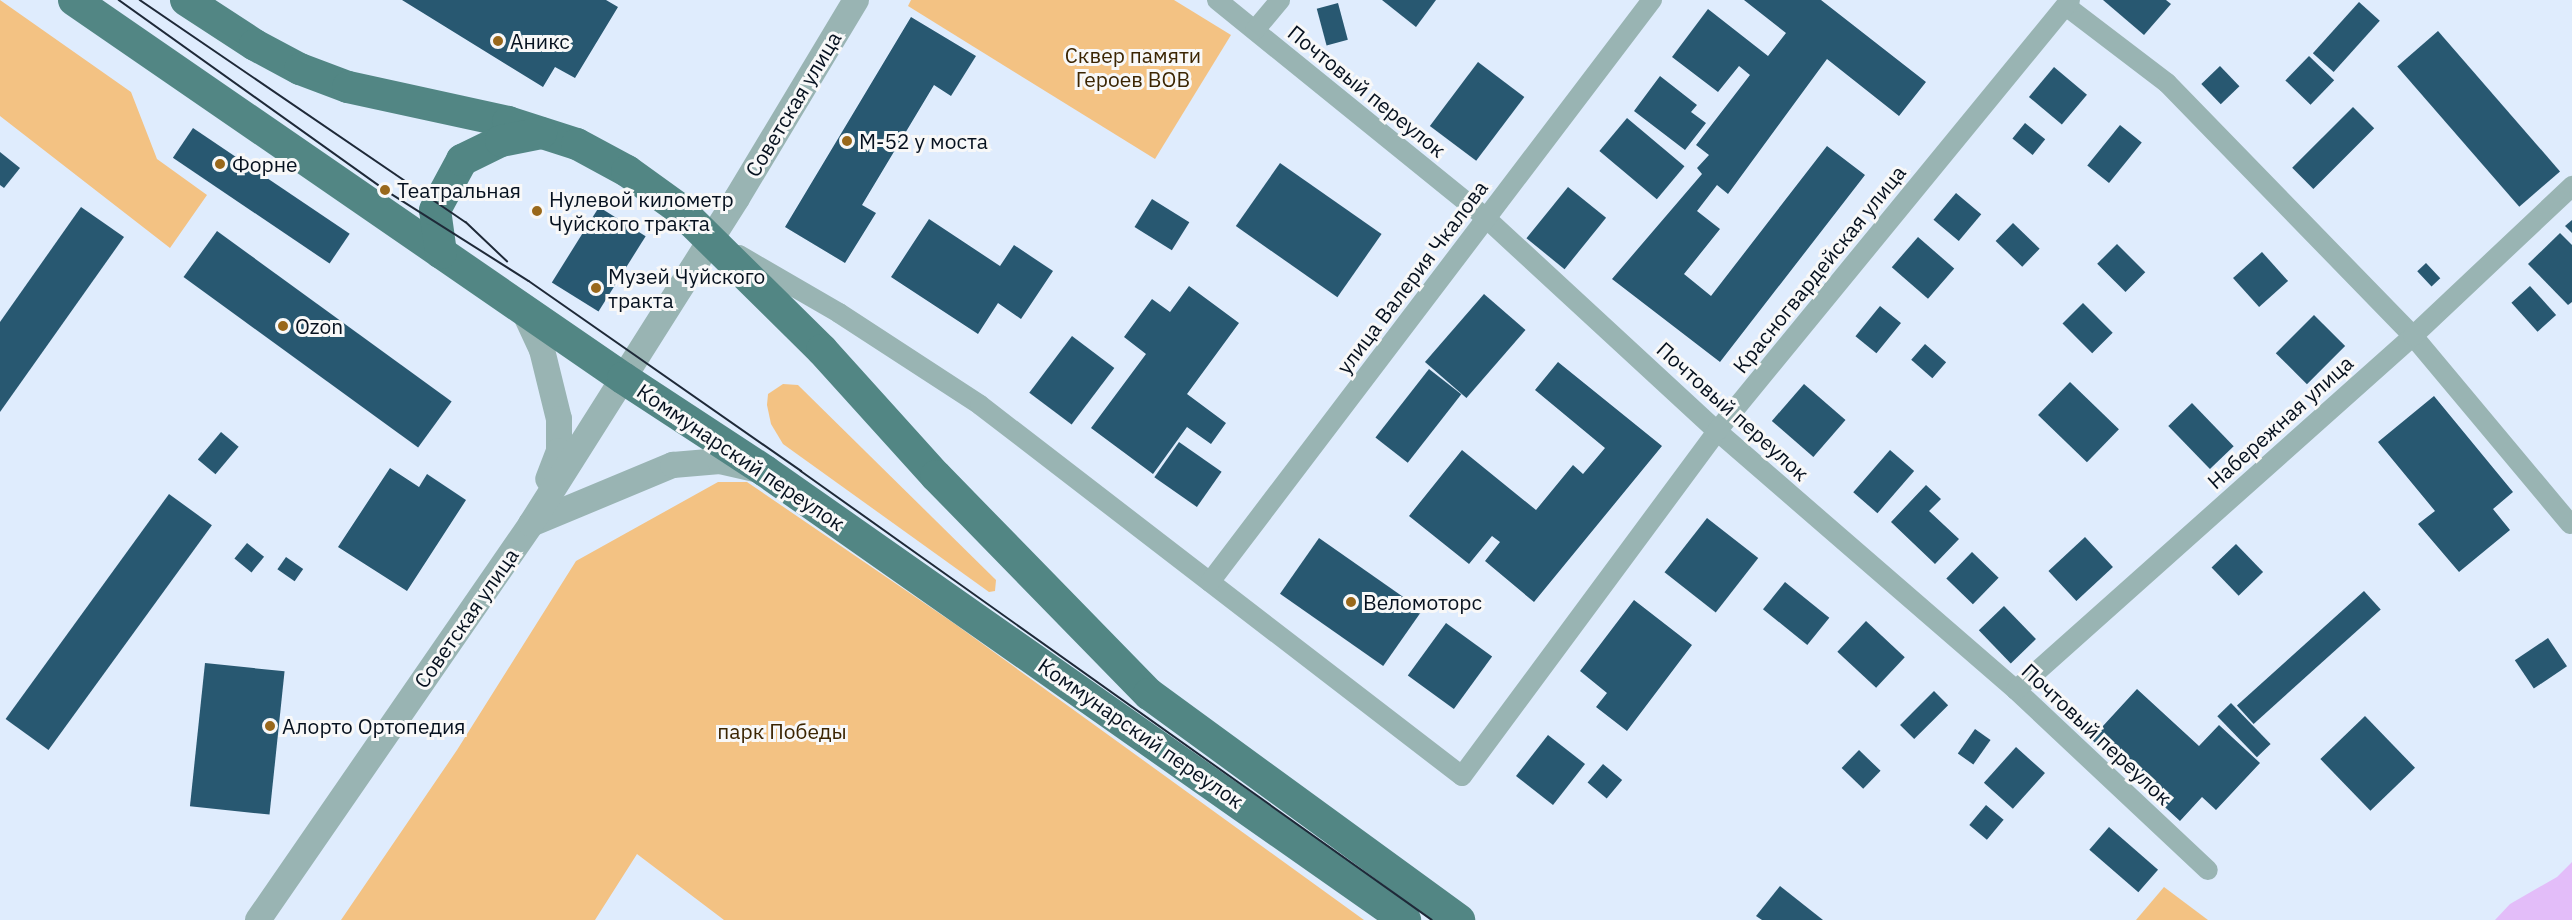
<!DOCTYPE html>
<meta charset="utf-8">
<style>
body{margin:0}
#map{position:relative;width:2572px;height:920px;overflow:hidden;background:#dfecfd;font-family:"IBM Plex Sans",sans-serif}
div>[style]{position:absolute}
.green>*{inset:0;background:#f3c283}
.water>*{inset:0;background:#e3bdf9}
.building>*{inset:0;background:#285871;transform-origin:0 0}
.minor>*{height:20px;margin:-10px;padding:0 10px;transform-origin:10px;border-radius:10px;background:#99b4b3}
.tertiary>*{height:26px;margin:-13px;padding:0 13px;transform-origin:13px;border-radius:13px;background:#99b4b3}
.primary>*{height:32px;margin:-16px;padding:0 16px;transform-origin:16px;border-radius:16px;background:#528684}
.tram>*{height:1.5px;margin:-0.75px;padding:0 0.75px;transform-origin:0.75px;border-radius:0.75px;background:#1e2938}
.dots>*{width:16px;height:16px;translate:-50% -50%;box-sizing:border-box;border:3px solid #f8f8f8;border-radius:50%}
span{translate:-50% -50%;white-space:nowrap;text-align:center;line-height:1.15;-webkit-text-stroke:6px #f8f8f8;paint-order:stroke}
.poi-label{font-size:21px;color:#06111f}
.left{translate:0 -50%;text-align:left}
.park-label{font-size:21px;color:#3b2502}
.street-label{font-size:21px;color:#06111f}
</style>
<div id="map">
<div class="green">
<div style="clip-path:polygon(0 0,131px 92px,157px 159px,207px 195px,170px 248px,0 116px)"></div>
<div style="clip-path:polygon(911px 0,1174px 0,1231px 35px,1155px 159px,908px 6px)"></div>
<div style="clip-path:polygon(783px 384px,798px 385px,996px 580px,995px 591px,989px 592px,783px 444px,771px 424px,767px 405px,768px 394px)"></div>
<div style="clip-path:polygon(718px 482px,747px 482px,955px 624px,1364px 920px,724px 920px,637px 854px,595px 920px,341px 920px,457px 750px,576px 561px)"></div>
<div style="clip-path:polygon(2164px 887px,2208px 920px,2136px 920px)"></div>
</div>
<div class="water">
<div style="clip-path:polygon(2572px 862px,2572px 920px,2495px 920px,2510px 904px,2557px 877px)"></div>
</div>
<div class="building">
<div style="clip-path:polygon(402px 0,606px 0,618px 7px,575px 78px,555px 67px,543px 87px)"></div>
<div style="clip-path:polygon(1382px 0,1436px 0,1416px 27px)"></div>
<div style="clip-path:polygon(1744px 0,1821px 0,1926px 82px,1899px 116px,1827px 59px,1728px 194px,1717px 185px,1697px 211px,1720px 229px,1684px 274px,1711px 296px,1827px 146px,1865px 175px,1720px 362px,1612px 279px,1702px 174px,1697px 168px,1709px 155px,1696px 145px,1750px 75px,1739px 66px,1718px 92px,1672px 57px,1708px 9px,1768px 56px,1786px 33px)"></div>
<div style="clip-path:polygon(2103px 0,2166px 0,2171px 4px,2144px 35px)"></div>
<div style="left:2359px;top:2px;width:28px;height:69px;rotate:42deg"></div>
<div style="left:1338px;top:3px;width:38px;height:22px;rotate:75deg"></div>
<div style="clip-path:polygon(911px 17px,976px 56px,951px 96px,934px 85px,862px 205px,876px 213px,845px 263px,785px 227px)"></div>
<div style="left:2438px;top:31px;width:186px;height:54px;rotate:49deg"></div>
<div style="left:2309px;top:56px;width:35px;height:34px;rotate:44deg"></div>
<div style="left:1478px;top:62px;width:58px;height:80px;rotate:37deg"></div>
<div style="left:2220px;top:66px;width:28px;height:26px;rotate:46deg"></div>
<div style="left:2054px;top:67px;width:43px;height:39px;rotate:40deg"></div>
<div style="clip-path:polygon(1660px 76px,1697px 105px,1691px 112px,1706px 123px,1685px 150px,1634px 111px)"></div>
<div style="left:2353px;top:107px;width:30px;height:86px;rotate:45deg"></div>
<div style="left:1627px;top:118px;width:75px;height:43px;rotate:40deg"></div>
<div style="left:2025px;top:123px;width:26px;height:20px;rotate:39deg"></div>
<div style="left:2120px;top:125px;width:28px;height:52px;rotate:39deg"></div>
<div style="left:193px;top:128px;width:189px;height:36px;rotate:34deg"></div>
<div style="clip-path:polygon(0 152px,20px 168px,4px 188px,0 185px)"></div>
<div style="left:1280px;top:163px;width:124px;height:77px;rotate:35deg"></div>
<div style="left:1568px;top:187px;width:49px;height:66px;rotate:39deg"></div>
<div style="left:1956px;top:193px;width:33px;height:35px;rotate:40deg"></div>
<div style="left:1152px;top:199px;width:44px;height:33px;rotate:32deg"></div>
<div style="clip-path:polygon(81px 207px,124px 237px,0 412px,0 322px)"></div>
<div style="left:599px;top:207px;width:55px;height:89px;rotate:32deg"></div>
<div style="clip-path:polygon(929px 219px,1000px 266px,1014px 245px,1053px 271px,1021px 319px,998px 303px,978px 334px,891px 277px)"></div>
<div style="clip-path:polygon(2572px 220px,2572px 233px,2565px 226px)"></div>
<div style="left:2013px;top:223px;width:37px;height:25px;rotate:44deg"></div>
<div style="left:217px;top:231px;width:290px;height:57px;rotate:36deg"></div>
<div style="clip-path:polygon(2560px 233px,2572px 245px,2572px 302px,2568px 305px,2528px 264px)"></div>
<div style="left:1918px;top:237px;width:48px;height:40px;rotate:41deg"></div>
<div style="left:2117px;top:244px;width:40px;height:28px;rotate:45deg"></div>
<div style="left:2262px;top:252px;width:39px;height:39px;rotate:48deg"></div>
<div style="left:2426px;top:263px;width:21px;height:12px;rotate:47deg"></div>
<div style="clip-path:polygon(1189px 286px,1239px 323px,1187px 394px,1226px 423px,1211px 444px,1187px 427px,1153px 474px,1091px 428px,1146px 354px,1124px 337px,1152px 299px,1170px 312px)"></div>
<div style="left:2530px;top:286px;width:39px;height:25px;rotate:48deg"></div>
<div style="left:1484px;top:294px;width:55px;height:90px;rotate:41deg"></div>
<div style="left:2083px;top:303px;width:42px;height:29px;rotate:45deg"></div>
<div style="left:1880px;top:306px;width:27px;height:39px;rotate:39deg"></div>
<div style="left:2314px;top:315px;width:44px;height:54px;rotate:45deg"></div>
<div style="left:1072px;top:336px;width:53px;height:71px;rotate:37deg"></div>
<div style="left:1925px;top:344px;width:28px;height:21px;rotate:41deg"></div>
<div style="clip-path:polygon(1558px 362px,1662px 446px,1534px 602px,1485px 561px,1500px 542px,1492px 536px,1469px 564px,1409px 516px,1462px 450px,1536px 510px,1573px 465px,1583px 474px,1605px 448px,1535px 390px)"></div>
<div style="left:1429px;top:369px;width:41px;height:87px;rotate:38deg"></div>
<div style="left:2070px;top:382px;width:68px;height:46px;rotate:44deg"></div>
<div style="left:1804px;top:384px;width:55px;height:49px;rotate:41deg"></div>
<div style="clip-path:polygon(2434px 396px,2513px 492px,2493px 509px,2510px 530px,2459px 572px,2418px 524px,2435px 511px,2378px 442px)"></div>
<div style="left:2192px;top:403px;width:60px;height:33px;rotate:46deg"></div>
<div style="left:221px;top:432px;width:23px;height:36px;rotate:40deg"></div>
<div style="left:1179px;top:442px;width:52px;height:43px;rotate:35deg"></div>
<div style="left:1890px;top:450px;width:32px;height:56px;rotate:41deg"></div>
<div style="clip-path:polygon(390px 468px,419px 487px,427px 474px,466px 500px,407px 591px,338px 547px)"></div>
<div style="clip-path:polygon(1926px 485px,1941px 499px,1929px 511px,1959px 539px,1935px 564px,1891px 522px)"></div>
<div style="left:169px;top:494px;width:53px;height:278px;rotate:36deg"></div>
<div style="left:1707px;top:518px;width:65px;height:69px;rotate:38deg"></div>
<div style="left:2085px;top:537px;width:41px;height:50px;rotate:47deg"></div>
<div style="left:1319px;top:538px;width:126px;height:68px;rotate:35deg"></div>
<div style="left:247px;top:543px;width:22px;height:20px;rotate:39deg"></div>
<div style="left:2236px;top:544px;width:39px;height:34px;rotate:46deg"></div>
<div style="left:1972px;top:552px;width:37px;height:37px;rotate:44deg"></div>
<div style="left:286px;top:557px;width:21px;height:15px;rotate:35deg"></div>
<div style="left:1785px;top:582px;width:57px;height:35px;rotate:39deg"></div>
<div style="left:2364px;top:591px;width:25px;height:171px;rotate:48deg"></div>
<div style="clip-path:polygon(1634px 600px,1692px 645px,1627px 731px,1596px 707px,1607px 693px,1580px 671px)"></div>
<div style="left:2004px;top:606px;width:46px;height:35px;rotate:46deg"></div>
<div style="left:1866px;top:621px;width:53px;height:42px;rotate:43deg"></div>
<div style="left:1446px;top:623px;width:57px;height:65px;rotate:36deg"></div>
<div style="left:2548px;top:638px;width:34px;height:40px;rotate:56deg"></div>
<div style="left:205px;top:663px;width:80px;height:144px;rotate:6deg"></div>
<div style="clip-path:polygon(2137px 689px,2199px 746px,2219px 725px,2260px 763px,2216px 810px,2202px 797px,2180px 821px,2091px 739px)"></div>
<div style="left:1934px;top:691px;width:20px;height:48px;rotate:45deg"></div>
<div style="left:2231px;top:703px;width:57px;height:19px;rotate:46deg"></div>
<div style="left:2365px;top:716px;width:72px;height:62px;rotate:46deg"></div>
<div style="left:1975px;top:729px;width:19px;height:30px;rotate:35deg"></div>
<div style="left:1548px;top:735px;width:47px;height:52px;rotate:38deg"></div>
<div style="left:2016px;top:747px;width:39px;height:48px;rotate:42deg"></div>
<div style="left:1859px;top:750px;width:30px;height:25px;rotate:44deg"></div>
<div style="left:1603px;top:764px;width:25px;height:24px;rotate:40deg"></div>
<div style="left:1986px;top:805px;width:23px;height:26px;rotate:40deg"></div>
<div style="left:2109px;top:827px;width:65px;height:30px;rotate:41deg"></div>
<div style="clip-path:polygon(1780px 886px,1823px 920px,1762px 920px,1756px 916px)"></div>
</div>
<div class="minor">
<div style="left:1217px;top:0;width:348px;rotate:39deg"></div>
<div style="left:1487px;top:219px;width:313px;rotate:42.7deg"></div>
<div style="left:1717px;top:431px;width:396px;rotate:40.9deg"></div>
<div style="left:2016px;top:690px;width:263px;rotate:43.2deg"></div>
<div style="left:2066px;top:6px;width:127px;rotate:37.3deg"></div>
<div style="left:2167px;top:83px;width:353px;rotate:45.8deg"></div>
<div style="left:2413px;top:336px;width:245px;rotate:50.1deg"></div>
<div style="left:1255px;top:30px;width:39px;rotate:-50deg"></div>
<div style="left:739px;top:255px;width:116px;rotate:30.1deg"></div>
<div style="left:839px;top:313px;width:168px;rotate:33.1deg"></div>
<div style="left:980px;top:405px;width:608px;rotate:37.59deg"></div>
<div style="left:1462px;top:776px;width:429px;rotate:-53.5deg"></div>
<div style="left:1717px;top:431px;width:557px;rotate:-50.68deg"></div>
<div style="left:1210px;top:582px;width:731px;rotate:-52.79deg"></div>
<div style="left:2016px;top:690px;width:532px;rotate:-41.72deg"></div>
<div style="left:2413px;top:336px;width:219px;rotate:-43.3deg"></div>
</div>
<div class="tertiary">
<div style="left:523px;top:309px;width:45px;rotate:65.1deg"></div>
<div style="left:542px;top:350px;width:71px;rotate:76.2deg"></div>
<div style="left:559px;top:419px;width:32px;rotate:90deg"></div>
<div style="left:559px;top:451px;width:30px;rotate:111deg"></div>
<div style="left:531px;top:524px;width:154px;rotate:-22.6deg"></div>
<div style="left:673px;top:465px;width:47px;rotate:-4.9deg"></div>
<div style="left:720px;top:461px;width:35px;rotate:13deg"></div>
<div style="left:258px;top:920px;width:481px;rotate:-55.4deg"></div>
<div style="left:531px;top:524px;width:386px;rotate:-57.7deg"></div>
<div style="left:737px;top:198px;width:231px;rotate:-59deg"></div>
</div>
<div class="primary">
<div style="left:74px;top:0;width:667px;rotate:34.55deg"></div>
<div style="left:623px;top:378px;width:170px;rotate:33.2deg"></div>
<div style="left:765px;top:471px;width:782px;rotate:35.05deg"></div>
<div style="left:186px;top:0;width:82px;rotate:33.1deg"></div>
<div style="left:255px;top:45px;width:51px;rotate:28.1deg"></div>
<div style="left:300px;top:69px;width:51px;rotate:20.6deg"></div>
<div style="left:348px;top:87px;width:164px;rotate:12.3deg"></div>
<div style="left:508px;top:122px;width:72px;rotate:17.7deg"></div>
<div style="left:577px;top:144px;width:57px;rotate:28.4deg"></div>
<div style="left:627px;top:171px;width:62px;rotate:35.8deg"></div>
<div style="left:677px;top:207px;width:204px;rotate:44.6deg"></div>
<div style="left:822px;top:350px;width:170px;rotate:47.9deg"></div>
<div style="left:936px;top:476px;width:305px;rotate:45.7deg"></div>
<div style="left:1149px;top:694px;width:384px;rotate:36.1deg"></div>
<div style="left:441px;top:253px;width:43px;rotate:-97.9deg"></div>
<div style="left:435px;top:210px;width:57px;rotate:-61.6deg"></div>
<div style="left:462px;top:160px;width:43px;rotate:-26deg"></div>
<div style="left:501px;top:141px;width:41px;rotate:-11.3deg"></div>
</div>
<div class="tram">
<div style="left:119px;top:0;width:327px;rotate:35.5deg"></div>
<div style="left:385px;top:190px;width:170px;rotate:32.3deg"></div>
<div style="left:529px;top:281px;width:332px;rotate:34.9deg"></div>
<div style="left:801px;top:471px;width:774px;rotate:35.43deg"></div>
<div style="left:140px;top:0;width:394px;rotate:34.3deg"></div>
<div style="left:466px;top:222px;width:57px;rotate:43.6deg"></div>
</div>
<div class="dots">
<div style="left:498px;top:41px;background:#99681b"></div>
<div style="left:847px;top:141px;background:#99681b"></div>
<div style="left:220px;top:164px;background:#99681b"></div>
<div style="left:385px;top:190px;background:#99681b"></div>
<div style="left:537px;top:211px;background:#99681b"></div>
<div style="left:596px;top:288px;background:#99681b"></div>
<div style="left:283px;top:326px;background:#99681b"></div>
<div style="left:1351px;top:602px;background:#99681b"></div>
<div style="left:270px;top:726px;background:#99681b"></div>
</div>
<div class="poi-label">
<span class="left" style="left:510px;top:41px">Аникс</span>
<span class="left" style="left:859px;top:141px">М-52 у моста</span>
<span class="left" style="left:232px;top:164px">Форне</span>
<span class="left" style="left:397px;top:190px">Театральная</span>
<span class="left" style="left:549px;top:211px">Нулевой километр<br>Чуйского тракта</span>
<span class="left" style="left:608px;top:288px">Музей Чуйского<br>тракта</span>
<span class="left" style="left:295px;top:326px">Ozon</span>
<span class="left" style="left:1363px;top:602px">Веломоторс</span>
<span class="left" style="left:282px;top:726px">Алорто Ортопедия</span>
</div>
<div class="park-label">
<span style="left:1133px;top:67px">Сквер памяти<br>Героев ВОВ</span>
<span style="left:782px;top:731px">парк Победы</span>
</div>
<div class="street-label">
<span style="left:1367px;top:91px;rotate:39deg">Почтовый переулок</span>
<span style="left:793px;top:104px;rotate:-59deg">Советская улица</span>
<span style="left:1819px;top:269px;rotate:-51deg">Красногвардейская улица</span>
<span style="left:1412px;top:277px;rotate:-53deg">улица Валерия Чкалова</span>
<span style="left:1733px;top:411px;rotate:42deg">Почтовый переулок</span>
<span style="left:2280px;top:422px;rotate:-42deg">Набережная улица</span>
<span style="left:741px;top:457px;rotate:34deg">Коммунарский переулок</span>
<span style="left:466px;top:618px;rotate:-55deg">Советская улица</span>
<span style="left:1141px;top:733px;rotate:35deg">Коммунарский переулок</span>
<span style="left:2097px;top:734px;rotate:43deg">Почтовый переулок</span>
</div>
</div>
